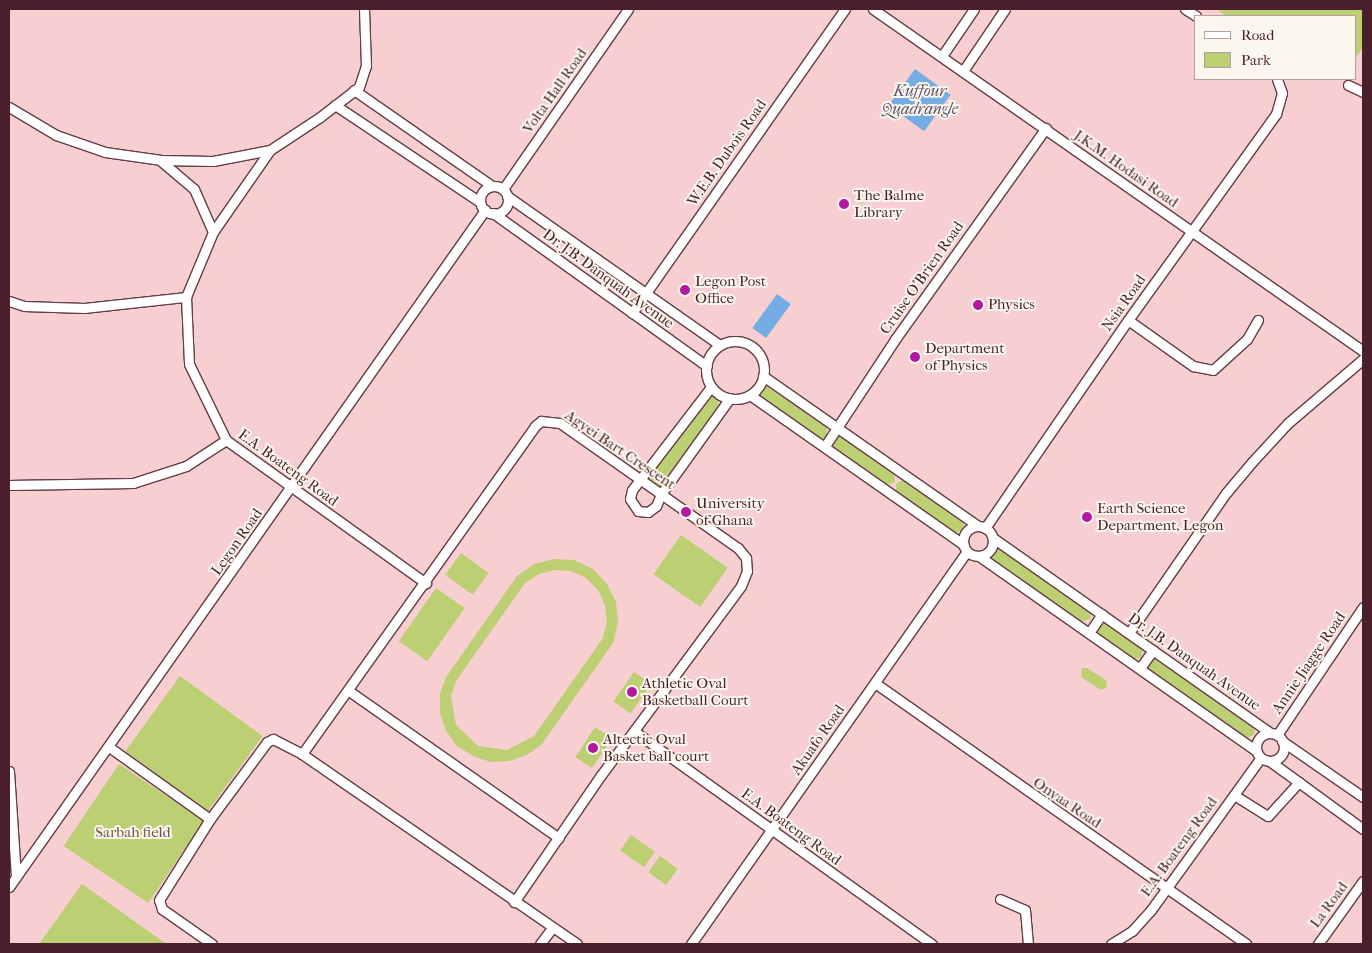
<!DOCTYPE html>
<style>
body{margin:0}
#map{position:relative;width:1372px;height:953px;overflow:hidden;background:#f4e9d2;font-family:"IM FELL French Canon",serif}
div>[style]{position:absolute}
.built>*{inset:0;background:#f7cfd1}
.green>*{inset:0;background:#bccf73;transform-origin:0 0}
.water>*{inset:0;background:#74ade4;transform-origin:0 0}
.roads{filter:drop-shadow(1px 0 #643d44) drop-shadow(-1px 0 #643d44) drop-shadow(0 1px #643d44) drop-shadow(0 -1px #643d44)}
.street>*{height:9px;margin:-4.5px;padding:0 4.5px;transform-origin:4.5px;border-radius:4.5px;background:#fff}
.street>.ring{margin:-4.5px;padding:0;box-sizing:content-box;background:none;border:9px solid #fff;border-radius:50%}
.dots>*{width:14px;height:14px;translate:-50% -50%;box-sizing:border-box;border:2px solid #fbf7ec;border-radius:50%}
span{translate:-50% -50%;white-space:nowrap;text-align:center;line-height:1.15;-webkit-text-stroke:4px #fbf7ec;paint-order:stroke}
.street-label{font-size:15px;color:#4a1f2b}
.poi-label{font-size:15px;color:#4a1f2b}
.left{translate:0 -50%;text-align:left}
.park-label{font-size:15px;color:#6c5441}
.water-label{font-size:16px;color:#59516c;font-style:italic}
.frame{position:absolute;inset:0;border:10px solid #4a1f2b;pointer-events:none}
.legend{position:absolute;left:1194px;top:15px;width:162px;height:65px;box-sizing:border-box;background:#fbf7ec;border:1px solid #b4a19f;margin:0;padding:6px 9px;list-style:none;font-size:15px;color:#4a1f2b}
.legend li{display:flex;align-items:center;gap:10px;height:25px}
.legend b{width:25px;border:1px solid #b4a19f}
</style>
<div id="map">
<div class="built">
<div style="clip-path:polygon(evenodd,9px 9px,1363px 9px,1363px 944px,9px 944px,9px 9px,1196px 16px,1356px 16px,1356px 79px,1196px 79px,1196px 16px)"></div>
</div>
<div class="green">
<div style="clip-path:polygon(1217px 9px,1363px 9px,1363px 47px,1356px 58px,1356px 16px,1226px 16px)"></div>
<div style="clip-path:polygon(765px 385px,827px 427px,826px 438px,819px 439px,758px 395px,760px 387px)"></div>
<div style="clip-path:polygon(711px 395px,718px 399px,719px 406px,658px 489px,648px 479px,707px 397px)"></div>
<div style="clip-path:polygon(839px 435px,894px 473px,895px 482px,886px 485px,832px 448px,831px 443px)"></div>
<div style="clip-path:polygon(903px 480px,963px 521px,964px 530px,955px 533px,896px 493px,896px 484px)"></div>
<div style="left:681px;top:535px;width:57px;height:48px;rotate:35deg"></div>
<div style="clip-path:polygon(997px 546px,1091px 612px,1090px 619px,1081px 622px,990px 560px,990px 551px)"></div>
<div style="left:461px;top:553px;width:34px;height:27px;rotate:36deg"></div>
<div style="clip-path:polygon(evenodd,554px 559px,574px 560px,593px 569px,607px 584px,616px 602px,618px 623px,613px 643px,542px 744px,527px 755px,509px 761px,491px 762px,473px 756px,457px 746px,446px 731px,440px 713px,440px 694px,446px 677px,517px 576px,534px 564px,554px 559px,555px 570px,571px 571px,586px 578px,598px 590px,605px 605px,607px 622px,603px 638px,534px 736px,507px 750px,478px 746px,456px 725px,451px 696px,456px 681px,525px 583px,539px 574px,555px 570px)"></div>
<div style="left:436px;top:588px;width:35px;height:65px;rotate:35deg"></div>
<div style="clip-path:polygon(1103px 620px,1143px 649px,1141px 658px,1133px 659px,1097px 634px,1098px 623px)"></div>
<div style="clip-path:polygon(1152px 657px,1255px 727px,1254px 735px,1246px 738px,1149px 670px,1148px 664px)"></div>
<div style="clip-path:polygon(1082px 668px,1087px 668px,1107px 681px,1106px 688px,1101px 690px,1081px 677px)"></div>
<div style="left:634px;top:672px;width:21px;height:36px;rotate:35deg"></div>
<div style="left:180px;top:676px;width:102px;height:93px;rotate:36deg"></div>
<div style="left:595px;top:727px;width:20px;height:36px;rotate:33deg"></div>
<div style="left:119px;top:764px;width:102px;height:99px;rotate:34deg"></div>
<div style="left:631px;top:835px;width:29px;height:19px;rotate:35deg"></div>
<div style="left:660px;top:856px;width:22px;height:20px;rotate:36deg"></div>
<div style="clip-path:polygon(82px 884px,165px 943px,164px 944px,39px 944px)"></div>
</div>
<div class="water">
<div style="left:915px;top:69px;width:44px;height:45px;rotate:36deg"></div>
<div style="left:777px;top:294px;width:17px;height:42px;rotate:36deg"></div>
</div>
<div class="roads">
<div class="street">
<div style="left:873px;top:9px;width:598px;rotate:34.91deg"></div>
<div style="left:1185px;top:9px;width:13px;rotate:32deg"></div>
<div style="left:942px;top:56px;width:57px;rotate:-55.8deg"></div>
<div style="left:963px;top:71px;width:75px;rotate:-55.9deg"></div>
<div style="left:1348px;top:85px;width:17px;rotate:25deg"></div>
<div style="left:354px;top:90px;width:168px;rotate:34.8deg"></div>
<div style="left:335px;top:105px;width:174px;rotate:33.8deg"></div>
<div style="left:9px;top:107px;width:55px;rotate:30.8deg"></div>
<div style="left:56px;top:135px;width:52px;rotate:19.1deg"></div>
<div style="left:105px;top:152px;width:57px;rotate:8.1deg"></div>
<div style="left:161px;top:160px;width:52px;rotate:1.1deg"></div>
<div style="left:213px;top:161px;width:58px;rotate:-10.9deg"></div>
<div style="left:270px;top:150px;width:60px;rotate:-33.4deg"></div>
<div style="left:320px;top:117px;width:49px;rotate:-37.6deg"></div>
<div style="left:359px;top:87px;width:22px;rotate:-72deg"></div>
<div style="left:366px;top:66px;width:57px;rotate:-92deg"></div>
<div style="left:270px;top:150px;width:100px;rotate:124.8deg"></div>
<div style="left:213px;top:232px;width:70px;rotate:112.6deg"></div>
<div style="left:186px;top:297px;width:67px;rotate:87.4deg"></div>
<div style="left:189px;top:364px;width:85px;rotate:64deg"></div>
<div style="left:226px;top:440px;width:246px;rotate:35.6deg"></div>
<div style="left:161px;top:161px;width:43px;rotate:40.3deg"></div>
<div style="left:194px;top:189px;width:47px;rotate:66.2deg"></div>
<div class="ring" style="left:480px;top:186px;width:19px;height:19px"></div>
<div style="left:503px;top:189px;width:219px;rotate:-55.2deg"></div>
<div style="left:507px;top:196px;width:260px;rotate:35deg"></div>
<div style="left:493px;top:213px;width:263px;rotate:35.6deg"></div>
<div style="left:9px;top:301px;width:16px;rotate:18deg"></div>
<div style="left:24px;top:306px;width:60px;rotate:1.9deg"></div>
<div style="left:84px;top:308px;width:103px;rotate:-6.2deg"></div>
<div style="left:632px;top:313px;width:371px;rotate:-55deg"></div>
<div style="left:1128px;top:320px;width:80px;rotate:35.3deg"></div>
<div style="left:1193px;top:366px;width:20px;rotate:11deg"></div>
<div style="left:1213px;top:370px;width:46px;rotate:-42.4deg"></div>
<div style="left:1247px;top:339px;width:22px;rotate:-60deg"></div>
<div class="ring" style="left:706px;top:341px;width:49px;height:49px"></div>
<div style="left:763px;top:376px;width:262px;rotate:34.9deg"></div>
<div style="left:711px;top:387px;width:130px;rotate:127.5deg"></div>
<div style="left:632px;top:490px;width:9px;rotate:103deg"></div>
<div style="left:630px;top:499px;width:14px;rotate:56deg"></div>
<div style="left:638px;top:511px;width:10px;rotate:6deg"></div>
<div style="left:648px;top:512px;width:10px;rotate:-37deg"></div>
<div style="left:656px;top:506px;width:13px;rotate:-67deg"></div>
<div style="left:661px;top:494px;width:118px;rotate:-54.3deg"></div>
<div style="left:750px;top:395px;width:261px;rotate:35deg"></div>
<div style="left:825px;top:446px;width:129px;rotate:-56.7deg"></div>
<div style="left:896px;top:338px;width:258px;rotate:-54.5deg"></div>
<div style="left:9px;top:485px;width:124px;rotate:-0.9deg"></div>
<div style="left:133px;top:483px;width:56px;rotate:-17.8deg"></div>
<div style="left:186px;top:466px;width:48px;rotate:-33deg"></div>
<div class="ring" style="left:963px;top:526px;width:21px;height:21px"></div>
<div style="left:985px;top:528px;width:252px;rotate:-55.5deg"></div>
<div style="left:1128px;top:320px;width:254px;rotate:-54.3deg"></div>
<div style="left:1276px;top:114px;width:22px;rotate:-74deg"></div>
<div style="left:1282px;top:93px;width:15px;rotate:-110deg"></div>
<div style="left:993px;top:538px;width:339px;rotate:35.1deg"></div>
<div style="left:979px;top:556px;width:337px;rotate:35.1deg"></div>
<div style="left:1089px;top:633px;width:23px;rotate:-56deg"></div>
<div style="left:1129px;top:633px;width:170px;rotate:-55.3deg"></div>
<div style="left:1226px;top:493px;width:40px;rotate:-50deg"></div>
<div style="left:1252px;top:462px;width:53px;rotate:-47.3deg"></div>
<div style="left:1288px;top:423px;width:99px;rotate:-40.5deg"></div>
<div style="left:1140px;top:668px;width:22px;rotate:-54deg"></div>
<div style="left:875px;top:683px;width:454px;rotate:35.1deg"></div>
<div style="left:349px;top:691px;width:256px;rotate:35deg"></div>
<div style="left:634px;top:731px;width:366px;rotate:35.6deg"></div>
<div class="ring" style="left:1256px;top:733px;width:19px;height:19px"></div>
<div style="left:1277px;top:735px;width:154px;rotate:-56.1deg"></div>
<div style="left:1282px;top:741px;width:98px;rotate:34.7deg"></div>
<div style="left:109px;top:747px;width:124px;rotate:35.5deg"></div>
<div style="left:302px;top:754px;width:402px;rotate:-54.6deg"></div>
<div style="left:535px;top:426px;width:8px;rotate:-40deg"></div>
<div style="left:541px;top:421px;width:19px;rotate:6deg"></div>
<div style="left:560px;top:423px;width:218px;rotate:35.1deg"></div>
<div style="left:738px;top:548px;width:13px;rotate:51deg"></div>
<div style="left:746px;top:558px;width:13px;rotate:86deg"></div>
<div style="left:747px;top:571px;width:16px;rotate:112deg"></div>
<div style="left:741px;top:586px;width:235px;rotate:126.5deg"></div>
<div style="left:601px;top:775px;width:154px;rotate:124.4deg"></div>
<div style="left:1271px;top:762px;width:114px;rotate:36.1deg"></div>
<div style="left:9px;top:771px;width:106px;rotate:86.2deg"></div>
<div style="left:1234px;top:795px;width:40px;rotate:32deg"></div>
<div style="left:1268px;top:816px;width:46px;rotate:-47.6deg"></div>
<div style="left:9px;top:887px;width:828px;rotate:-54.89deg"></div>
<div style="left:1000px;top:899px;width:27px;rotate:24deg"></div>
<div style="left:1025px;top:910px;width:34px;rotate:85deg"></div>
<div style="left:212px;top:944px;width:61px;rotate:-145deg"></div>
<div style="left:162px;top:909px;width:9px;rotate:-108deg"></div>
<div style="left:159px;top:900px;width:96px;rotate:-57.8deg"></div>
<div style="left:210px;top:819px;width:96px;rotate:-53.5deg"></div>
<div style="left:267px;top:742px;width:7px;rotate:-27deg"></div>
<div style="left:273px;top:739px;width:33px;rotate:27deg"></div>
<div style="left:302px;top:754px;width:334px;rotate:34.6deg"></div>
<div style="left:540px;top:944px;width:20px;rotate:-53deg"></div>
<div style="left:691px;top:944px;width:479px;rotate:-54.9deg"></div>
<div style="left:1111px;top:944px;width:25px;rotate:-32deg"></div>
<div style="left:1132px;top:931px;width:28px;rotate:-48deg"></div>
<div style="left:1151px;top:910px;width:186px;rotate:-54.2deg"></div>
<div style="left:1318px;top:944px;width:77px;rotate:-54.5deg"></div>
</div>
</div>
<div class="dots">
<div style="left:844px;top:204px;background:#b5179e"></div>
<div style="left:685px;top:290px;background:#b5179e"></div>
<div style="left:978px;top:305px;background:#b5179e"></div>
<div style="left:915px;top:357px;background:#b5179e"></div>
<div style="left:686px;top:512px;background:#b5179e"></div>
<div style="left:1087px;top:517px;background:#b5179e"></div>
<div style="left:632px;top:692px;background:#b5179e"></div>
<div style="left:593px;top:748px;background:#b5179e"></div>
</div>
<div class="street-label">
<span style="left:555px;top:91px;rotate:-55deg">Volta Hall Road</span>
<span style="left:727px;top:153px;rotate:-55deg">W.E.B. Dubois Road</span>
<span style="left:1126px;top:169px;rotate:35deg">J.K.M. Hodasi Road</span>
<span style="left:922px;top:278px;rotate:-55deg">Cruise O'Brien Road</span>
<span style="left:608px;top:279px;rotate:36deg">Dr. J.B. Danquah Avenue</span>
<span style="left:1124px;top:303px;rotate:-55deg">Nsia Road</span>
<span style="left:620px;top:450px;rotate:34deg">Agyei Bart Crescent</span>
<span style="left:288px;top:468px;rotate:36deg">E.A. Boateng Road</span>
<span style="left:237px;top:542px;rotate:-55deg">Legon Road</span>
<span style="left:1194px;top:662px;rotate:35deg">Dr. J.B. Danquah Avenue</span>
<span style="left:1309px;top:663px;rotate:-56deg">Annie Jiagge Road</span>
<span style="left:818px;top:740px;rotate:-55deg">Akuafo Road</span>
<span style="left:1067px;top:803px;rotate:34deg">Onyaa Road</span>
<span style="left:791px;top:827px;rotate:36deg">E.A. Boateng Road</span>
<span style="left:1179px;top:847px;rotate:-54deg">E.A. Boateng Road</span>
<span style="left:1329px;top:905px;rotate:-54deg">La Road</span>
</div>
<div class="poi-label">
<span class="left" style="left:854px;top:204px">The Balme<br>Library</span>
<span class="left" style="left:695px;top:290px">Legon Post<br>Office</span>
<span class="left" style="left:988px;top:305px">Physics</span>
<span class="left" style="left:925px;top:357px">Department<br>of Physics</span>
<span class="left" style="left:696px;top:512px">University<br>of Ghana</span>
<span class="left" style="left:1097px;top:517px">Earth Science<br>Department, Legon</span>
<span class="left" style="left:642px;top:692px">Athletic Oval<br>Basketball Court</span>
<span class="left" style="left:603px;top:748px">Altectic Oval<br>Basket ball court</span>
</div>
<div class="park-label">
<span style="left:133px;top:833px">Sarbah field</span>
</div>
<div class="water-label">
<span style="left:920px;top:100px">Kuffour<br>Quadrangle</span>
</div>
<div class="frame"></div>
<ul class="legend">
<li><b style="height:6px;background:#fff"></b>Road</li>
<li><b style="height:14px;background:#bccf73"></b>Park</li>
</ul>
</div>
